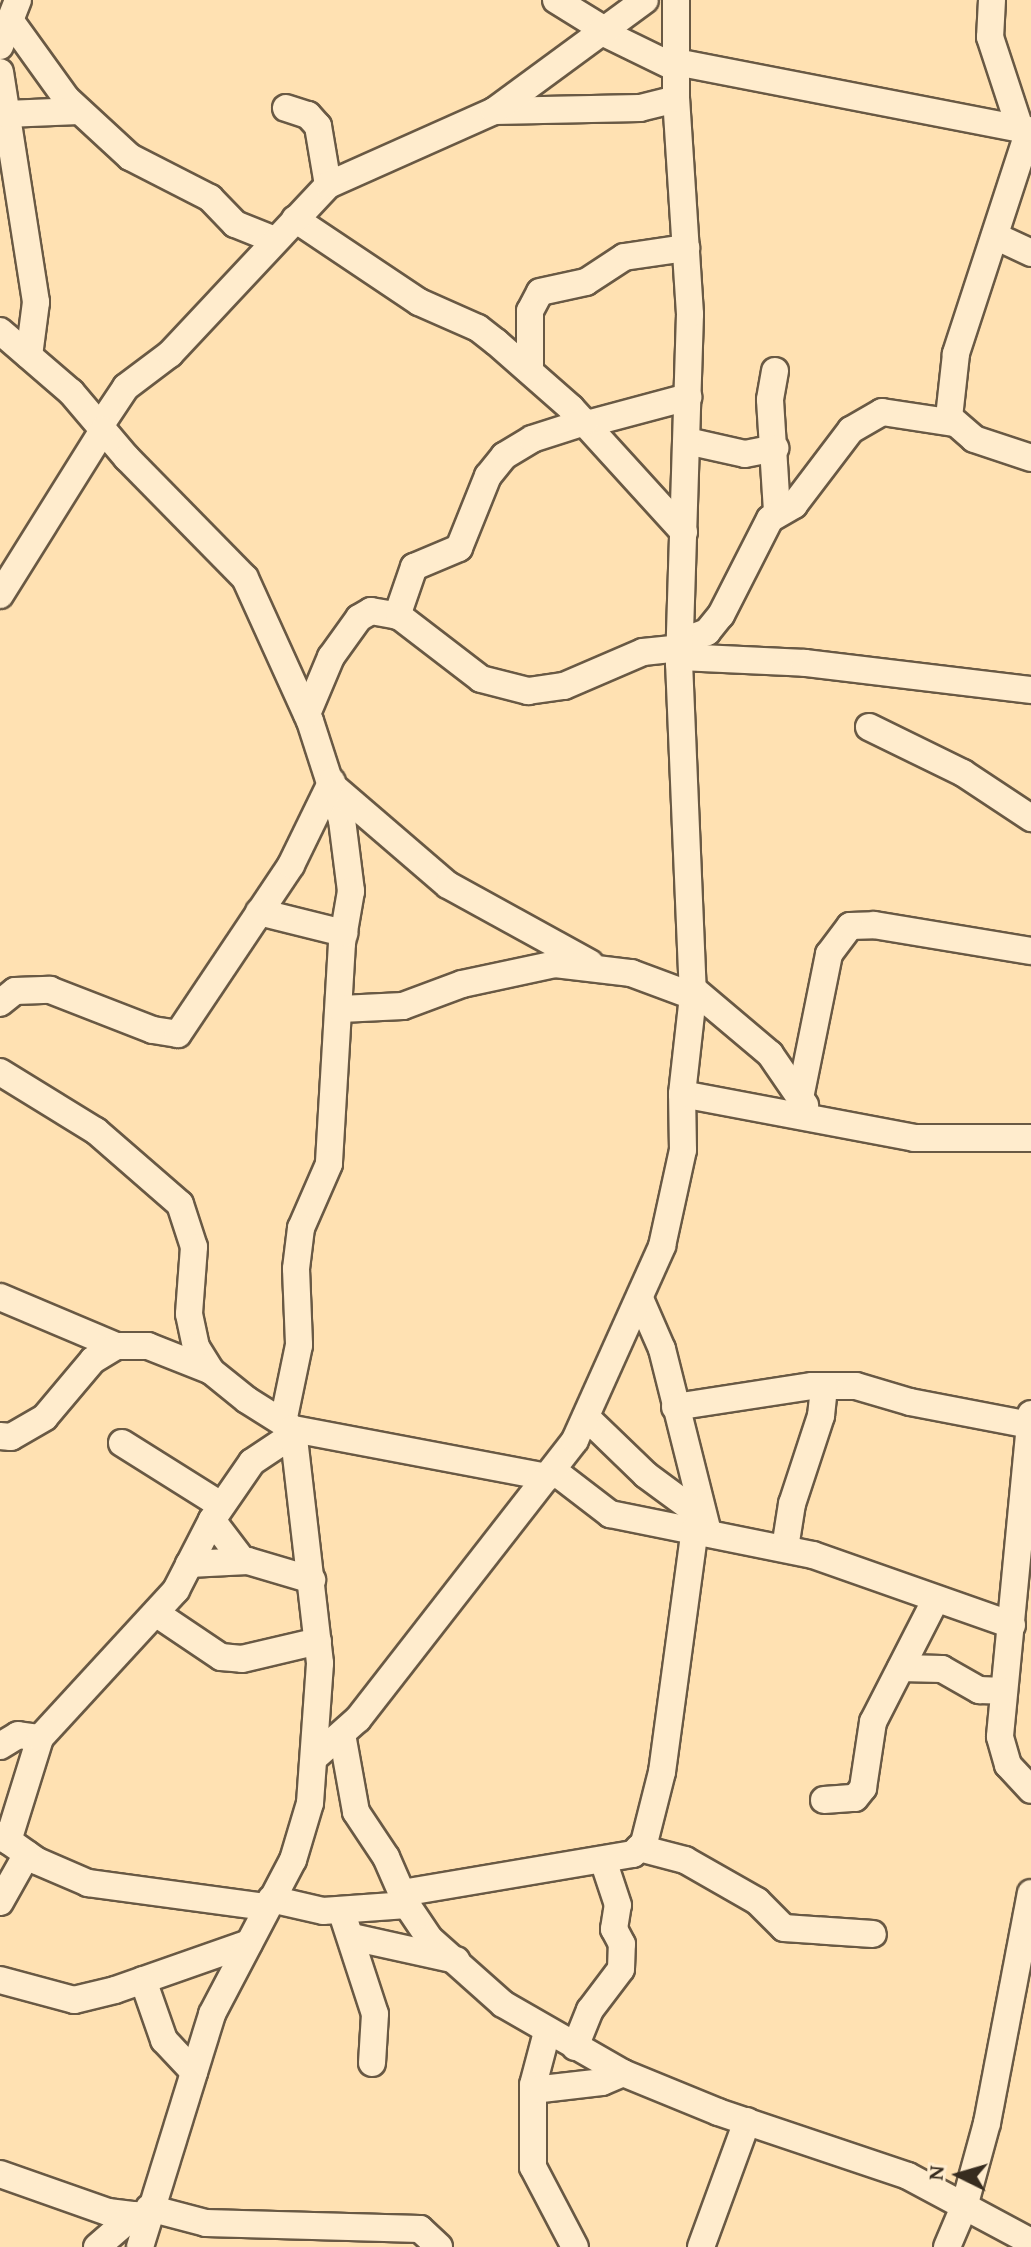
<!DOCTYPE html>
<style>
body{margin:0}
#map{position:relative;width:1031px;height:2247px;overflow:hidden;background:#ffe1b2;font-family:"Gentium Book Plus",serif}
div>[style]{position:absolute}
.roads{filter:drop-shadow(2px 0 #695944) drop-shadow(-2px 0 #695944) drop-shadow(0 2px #695944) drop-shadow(0 -2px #695944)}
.minor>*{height:26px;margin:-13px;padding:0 13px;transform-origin:13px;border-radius:13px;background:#ffeccd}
span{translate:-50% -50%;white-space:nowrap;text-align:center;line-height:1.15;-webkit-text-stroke:7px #ffeccd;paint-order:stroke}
.north{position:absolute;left:919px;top:2135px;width:80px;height:80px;-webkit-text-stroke:6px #ffeccd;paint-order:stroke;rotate:275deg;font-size:22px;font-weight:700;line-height:32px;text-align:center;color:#372c1f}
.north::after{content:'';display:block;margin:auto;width:28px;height:36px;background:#372c1f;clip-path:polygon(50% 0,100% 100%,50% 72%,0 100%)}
</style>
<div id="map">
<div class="roads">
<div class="minor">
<div style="left:556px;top:0;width:55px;rotate:31.7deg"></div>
<div style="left:992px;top:0;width:37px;rotate:93deg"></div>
<div style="left:990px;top:37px;width:96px;rotate:71.8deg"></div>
<div style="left:10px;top:20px;width:96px;rotate:54.3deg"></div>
<div style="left:66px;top:98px;width:87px;rotate:42.7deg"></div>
<div style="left:130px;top:157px;width:90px;rotate:27.1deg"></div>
<div style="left:210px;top:198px;width:36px;rotate:46deg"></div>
<div style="left:235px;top:224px;width:43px;rotate:21.8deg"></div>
<div style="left:600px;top:31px;width:85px;rotate:26deg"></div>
<div style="left:0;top:46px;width:49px;rotate:-68.6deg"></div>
<div style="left:676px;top:62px;width:362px;rotate:11deg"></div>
<div style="left:0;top:72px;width:233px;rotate:81.1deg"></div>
<div style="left:36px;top:302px;width:54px;rotate:97.4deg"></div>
<div style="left:286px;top:108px;width:23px;rotate:18deg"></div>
<div style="left:308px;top:115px;width:15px;rotate:48deg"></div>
<div style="left:318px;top:126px;width:60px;rotate:80.4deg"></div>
<div style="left:494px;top:111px;width:146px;rotate:-1.2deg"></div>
<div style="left:640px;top:108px;width:37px;rotate:-14deg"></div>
<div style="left:6px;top:114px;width:73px;rotate:-2.4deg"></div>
<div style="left:1029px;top:130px;width:236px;rotate:108.1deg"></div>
<div style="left:956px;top:354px;width:63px;rotate:96.3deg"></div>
<div style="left:949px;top:417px;width:33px;rotate:41deg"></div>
<div style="left:974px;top:439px;width:60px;rotate:18.4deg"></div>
<div style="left:295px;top:219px;width:149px;rotate:33.8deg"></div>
<div style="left:419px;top:302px;width:64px;rotate:23.8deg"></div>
<div style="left:478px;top:328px;width:23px;rotate:38deg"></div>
<div style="left:496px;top:342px;width:100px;rotate:41.3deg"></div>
<div style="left:571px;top:408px;width:168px;rotate:47.7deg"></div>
<div style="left:995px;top:236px;width:40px;rotate:25deg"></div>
<div style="left:0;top:331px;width:94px;rotate:40.7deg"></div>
<div style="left:71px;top:392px;width:87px;rotate:49.7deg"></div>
<div style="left:127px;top:458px;width:168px;rotate:45.5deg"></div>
<div style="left:245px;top:578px;width:157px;rotate:65.6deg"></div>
<div style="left:310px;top:721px;width:104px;rotate:72.1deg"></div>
<div style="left:342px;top:820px;width:72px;rotate:82.8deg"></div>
<div style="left:351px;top:891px;width:53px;rotate:99.8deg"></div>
<div style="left:342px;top:943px;width:221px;rotate:93.4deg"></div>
<div style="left:329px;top:1164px;width:70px;rotate:113.6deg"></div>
<div style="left:301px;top:1228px;width:41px;rotate:97deg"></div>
<div style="left:296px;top:1269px;width:76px;rotate:87.7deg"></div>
<div style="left:299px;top:1345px;width:79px;rotate:101.7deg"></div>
<div style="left:530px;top:371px;width:60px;rotate:-90deg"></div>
<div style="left:530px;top:311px;width:21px;rotate:-62deg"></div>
<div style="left:540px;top:292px;width:47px;rotate:-12.3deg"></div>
<div style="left:586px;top:282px;width:45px;rotate:-33.3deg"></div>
<div style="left:624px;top:257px;width:63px;rotate:-8.3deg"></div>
<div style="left:775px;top:371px;width:29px;rotate:100deg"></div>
<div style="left:770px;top:400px;width:112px;rotate:86.4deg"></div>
<div style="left:587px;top:424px;width:105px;rotate:-15deg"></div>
<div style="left:100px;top:426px;width:47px;rotate:-56.3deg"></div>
<div style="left:126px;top:387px;width:55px;rotate:-36.9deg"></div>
<div style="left:170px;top:354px;width:231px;rotate:-46.9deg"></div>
<div style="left:328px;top:185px;width:182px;rotate:-24deg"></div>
<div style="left:494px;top:111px;width:187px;rotate:-36.3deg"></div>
<div style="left:687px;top:441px;width:59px;rotate:12.6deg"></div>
<div style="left:745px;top:454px;width:31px;rotate:-11deg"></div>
<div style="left:0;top:595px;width:195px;rotate:-58deg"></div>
<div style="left:397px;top:616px;width:52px;rotate:-70.9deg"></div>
<div style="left:414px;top:567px;width:49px;rotate:-22.9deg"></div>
<div style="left:459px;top:548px;width:78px;rotate:-68.1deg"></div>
<div style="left:488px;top:476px;width:26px;rotate:-51deg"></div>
<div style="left:504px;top:456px;width:33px;rotate:-31deg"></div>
<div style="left:532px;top:439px;width:56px;rotate:-17.8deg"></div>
<div style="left:680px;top:642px;width:29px;rotate:-20deg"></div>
<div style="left:707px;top:632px;width:22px;rotate:-51deg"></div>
<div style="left:721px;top:615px;width:108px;rotate:-63deg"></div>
<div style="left:770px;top:519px;width:28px;rotate:-30deg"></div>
<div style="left:794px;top:505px;width:94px;rotate:-52.8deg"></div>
<div style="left:851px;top:430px;width:36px;rotate:-30deg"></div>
<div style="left:882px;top:412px;width:74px;rotate:8.6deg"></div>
<div style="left:680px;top:657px;width:125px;rotate:2.7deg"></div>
<div style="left:805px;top:663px;width:228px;rotate:6.8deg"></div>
<div style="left:307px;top:714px;width:62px;rotate:-67.2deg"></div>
<div style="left:331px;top:657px;width:48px;rotate:-54.3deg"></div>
<div style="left:359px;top:618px;width:14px;rotate:-30deg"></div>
<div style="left:371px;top:611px;width:28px;rotate:10deg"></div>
<div style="left:399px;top:616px;width:103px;rotate:37.5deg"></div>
<div style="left:481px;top:679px;width:49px;rotate:14.3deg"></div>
<div style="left:528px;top:691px;width:36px;rotate:-8deg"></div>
<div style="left:564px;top:686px;width:86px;rotate:-23.3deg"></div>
<div style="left:643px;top:652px;width:37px;rotate:-6deg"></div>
<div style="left:869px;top:727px;width:105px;rotate:26.1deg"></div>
<div style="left:963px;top:773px;width:82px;rotate:33.5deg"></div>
<div style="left:334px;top:787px;width:150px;rotate:40.7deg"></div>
<div style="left:448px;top:885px;width:162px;rotate:28.8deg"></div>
<div style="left:259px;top:912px;width:88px;rotate:13.9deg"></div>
<div style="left:693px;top:989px;width:101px;rotate:40.2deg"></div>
<div style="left:770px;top:1054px;width:62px;rotate:55.5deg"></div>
<div style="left:0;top:1003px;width:19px;rotate:-39deg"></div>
<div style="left:15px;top:991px;width:35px;rotate:-2deg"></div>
<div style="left:50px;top:990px;width:110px;rotate:21.2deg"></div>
<div style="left:153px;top:1030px;width:25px;rotate:9deg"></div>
<div style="left:178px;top:1034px;width:203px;rotate:-56.2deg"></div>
<div style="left:291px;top:865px;width:93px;rotate:-64deg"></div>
<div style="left:341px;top:1009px;width:62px;rotate:-2.8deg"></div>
<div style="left:403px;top:1006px;width:63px;rotate:-20.4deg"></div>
<div style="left:462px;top:984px;width:95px;rotate:-12.1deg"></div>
<div style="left:555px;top:964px;width:77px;rotate:6.8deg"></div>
<div style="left:631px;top:973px;width:66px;rotate:20.4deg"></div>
<div style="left:0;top:1072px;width:113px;rotate:31.6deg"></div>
<div style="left:96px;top:1131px;width:111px;rotate:41deg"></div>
<div style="left:180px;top:1204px;width:45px;rotate:72deg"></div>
<div style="left:194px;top:1247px;width:67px;rotate:94.3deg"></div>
<div style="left:189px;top:1314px;width:34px;rotate:78deg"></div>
<div style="left:196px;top:1347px;width:28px;rotate:58deg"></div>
<div style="left:211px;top:1371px;width:46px;rotate:38.9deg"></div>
<div style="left:247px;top:1400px;width:54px;rotate:32.2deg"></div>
<div style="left:293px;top:1429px;width:259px;rotate:10.7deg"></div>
<div style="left:682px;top:1094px;width:236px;rotate:10.7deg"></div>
<div style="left:914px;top:1138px;width:117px"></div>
<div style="left:800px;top:1098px;width:147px;rotate:-78.6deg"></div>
<div style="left:829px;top:954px;width:35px;rotate:-53deg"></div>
<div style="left:850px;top:926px;width:24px;rotate:-2deg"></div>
<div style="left:874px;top:925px;width:159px;rotate:9.4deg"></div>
<div style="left:0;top:1297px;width:126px;rotate:22.9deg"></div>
<div style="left:641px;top:1301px;width:52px;rotate:66.4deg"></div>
<div style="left:662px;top:1349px;width:189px;rotate:75.9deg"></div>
<div style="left:675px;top:1407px;width:139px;rotate:-8.7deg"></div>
<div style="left:812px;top:1386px;width:44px"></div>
<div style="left:856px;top:1386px;width:56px;rotate:16.5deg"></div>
<div style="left:910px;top:1402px;width:122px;rotate:10.9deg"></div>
<div style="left:1031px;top:1414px;width:324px;rotate:95.5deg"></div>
<div style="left:1000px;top:1737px;width:29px;rotate:74deg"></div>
<div style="left:1008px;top:1765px;width:34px;rotate:47deg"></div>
<div style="left:586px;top:1417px;width:83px;rotate:44deg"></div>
<div style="left:646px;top:1475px;width:71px;rotate:36.4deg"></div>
<div style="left:0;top:1436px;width:11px;rotate:5deg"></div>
<div style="left:11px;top:1437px;width:39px;rotate:-30deg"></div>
<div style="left:45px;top:1417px;width:75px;rotate:-49.9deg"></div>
<div style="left:93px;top:1360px;width:27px;rotate:-31deg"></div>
<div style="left:116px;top:1346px;width:32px"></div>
<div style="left:148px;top:1346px;width:68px;rotate:21.6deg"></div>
<div style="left:122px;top:1443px;width:117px;rotate:32.1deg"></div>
<div style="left:554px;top:1471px;width:71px;rotate:37.5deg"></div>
<div style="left:610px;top:1514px;width:207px;rotate:11.4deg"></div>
<div style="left:813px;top:1555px;width:211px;rotate:19.4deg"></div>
<div style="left:212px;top:1520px;width:51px;rotate:52.9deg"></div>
<div style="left:785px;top:1548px;width:45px;rotate:-81deg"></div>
<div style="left:792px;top:1504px;width:93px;rotate:-71.8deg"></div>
<div style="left:821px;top:1416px;width:30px;rotate:-84deg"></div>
<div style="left:189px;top:1564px;width:59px;rotate:-2.9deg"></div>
<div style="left:248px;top:1561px;width:67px;rotate:16.5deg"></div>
<div style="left:157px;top:1614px;width:77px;rotate:33.9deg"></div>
<div style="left:221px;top:1657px;width:21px;rotate:5deg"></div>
<div style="left:242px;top:1659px;width:78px;rotate:-13.3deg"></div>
<div style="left:901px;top:1668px;width:41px;rotate:1.4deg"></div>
<div style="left:942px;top:1669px;width:43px;rotate:29.6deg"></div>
<div style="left:979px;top:1690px;width:25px;rotate:2deg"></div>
<div style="left:342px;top:1734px;width:79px;rotate:79.8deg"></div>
<div style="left:356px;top:1812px;width:54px;rotate:56.3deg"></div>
<div style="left:386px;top:1857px;width:52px;rotate:66.4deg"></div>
<div style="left:407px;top:1905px;width:40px;rotate:56deg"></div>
<div style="left:429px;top:1938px;width:99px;rotate:41.7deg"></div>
<div style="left:503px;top:2004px;width:138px;rotate:29.9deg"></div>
<div style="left:623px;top:2073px;width:103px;rotate:22.3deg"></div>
<div style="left:718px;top:2112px;width:200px;rotate:18.6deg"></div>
<div style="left:908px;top:2176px;width:140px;rotate:28.2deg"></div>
<div style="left:0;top:1746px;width:21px;rotate:-31deg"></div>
<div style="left:18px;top:1735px;width:22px;rotate:8deg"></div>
<div style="left:314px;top:1758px;width:59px;rotate:-41.6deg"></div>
<div style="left:358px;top:1719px;width:353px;rotate:-52.1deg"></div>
<div style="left:575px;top:1440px;width:213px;rotate:-65.8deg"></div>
<div style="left:662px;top:1246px;width:98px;rotate:-77.7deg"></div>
<div style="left:683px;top:1150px;width:56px;rotate:-91deg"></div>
<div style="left:682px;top:1094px;width:99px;rotate:-83.6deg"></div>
<div style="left:693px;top:996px;width:332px;rotate:-92.4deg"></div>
<div style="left:679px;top:664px;width:350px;rotate:-88.2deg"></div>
<div style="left:690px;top:314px;width:215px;rotate:-93.7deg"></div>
<div style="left:676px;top:99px;width:99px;rotate:-90deg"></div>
<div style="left:824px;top:1800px;width:31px;rotate:-4deg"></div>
<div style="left:855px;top:1798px;width:13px;rotate:-51deg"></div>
<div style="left:863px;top:1788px;width:67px;rotate:-81.4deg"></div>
<div style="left:873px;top:1722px;width:138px;rotate:-62.9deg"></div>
<div style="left:0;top:1835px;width:45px;rotate:35.1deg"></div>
<div style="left:37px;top:1861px;width:56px;rotate:23.3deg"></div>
<div style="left:88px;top:1883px;width:180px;rotate:7.7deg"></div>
<div style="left:8px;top:1841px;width:108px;rotate:-72.7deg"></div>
<div style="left:40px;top:1738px;width:201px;rotate:-47.4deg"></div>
<div style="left:176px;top:1590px;width:79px;rotate:-62.8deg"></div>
<div style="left:212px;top:1520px;width:70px;rotate:-55.4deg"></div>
<div style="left:252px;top:1462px;width:50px;rotate:-33.7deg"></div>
<div style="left:639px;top:1848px;width:48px;rotate:14.6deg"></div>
<div style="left:685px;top:1860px;width:83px;rotate:29.7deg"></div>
<div style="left:757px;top:1901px;width:38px;rotate:45deg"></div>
<div style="left:784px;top:1928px;width:89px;rotate:3.9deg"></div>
<div style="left:402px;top:1893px;width:234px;rotate:-9.6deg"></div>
<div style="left:633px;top:1854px;width:16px;rotate:-45deg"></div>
<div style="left:644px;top:1843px;width:73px;rotate:-75.8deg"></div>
<div style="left:662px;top:1772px;width:245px;rotate:-82.3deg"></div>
<div style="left:271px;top:1899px;width:53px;rotate:13deg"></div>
<div style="left:323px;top:1911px;width:84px;rotate:-4.1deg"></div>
<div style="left:0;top:1902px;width:55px;rotate:-60.6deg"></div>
<div style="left:341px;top:1910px;width:109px;rotate:71.9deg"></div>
<div style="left:375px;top:2014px;width:49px;rotate:93.5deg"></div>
<div style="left:352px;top:1937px;width:107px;rotate:12.5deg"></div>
<div style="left:0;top:1980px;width:77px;rotate:15.1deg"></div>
<div style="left:74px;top:2000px;width:42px;rotate:-13.7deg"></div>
<div style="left:115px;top:1990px;width:142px;rotate:-19.3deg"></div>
<div style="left:143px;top:1980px;width:64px;rotate:70.7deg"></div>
<div style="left:164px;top:2040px;width:44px;rotate:46.8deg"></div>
<div style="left:547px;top:2032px;width:55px;rotate:104.8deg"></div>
<div style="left:533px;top:2085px;width:82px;rotate:90deg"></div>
<div style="left:533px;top:2167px;width:90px;rotate:62.3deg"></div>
<div style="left:575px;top:2047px;width:40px;rotate:-68deg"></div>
<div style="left:590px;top:2010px;width:51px;rotate:-52.9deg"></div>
<div style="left:621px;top:1969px;width:25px;rotate:-88deg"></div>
<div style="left:622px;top:1944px;width:17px;rotate:-118deg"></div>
<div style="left:614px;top:1929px;width:24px;rotate:-81deg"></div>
<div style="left:618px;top:1905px;width:47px;rotate:-108.4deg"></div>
<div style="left:533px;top:2090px;width:69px;rotate:-6.6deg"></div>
<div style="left:602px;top:2082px;width:23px;rotate:-23deg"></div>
<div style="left:0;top:2174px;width:114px;rotate:19.4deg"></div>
<div style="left:108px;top:2212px;width:39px;rotate:7deg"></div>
<div style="left:149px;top:2208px;width:59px;rotate:14.7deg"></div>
<div style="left:206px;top:2223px;width:214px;rotate:1.6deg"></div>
<div style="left:420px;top:2229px;width:26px;rotate:43deg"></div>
<div style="left:97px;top:2247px;width:49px;rotate:-40.9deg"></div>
<div style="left:140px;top:2247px;width:244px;rotate:-72.8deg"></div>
<div style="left:212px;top:2014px;width:174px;rotate:-62.3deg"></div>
<div style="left:293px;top:1860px;width:59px;rotate:-73.4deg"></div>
<div style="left:310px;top:1803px;width:140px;rotate:-85.9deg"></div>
<div style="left:320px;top:1663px;width:236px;rotate:-96.6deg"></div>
<div style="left:701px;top:2247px;width:134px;rotate:-69.9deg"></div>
<div style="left:947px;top:2247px;width:43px;rotate:-67deg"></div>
<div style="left:964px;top:2207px;width:87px;rotate:-74.7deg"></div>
<div style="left:987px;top:2123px;width:234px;rotate:-79.2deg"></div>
</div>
</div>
<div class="north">N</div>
</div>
